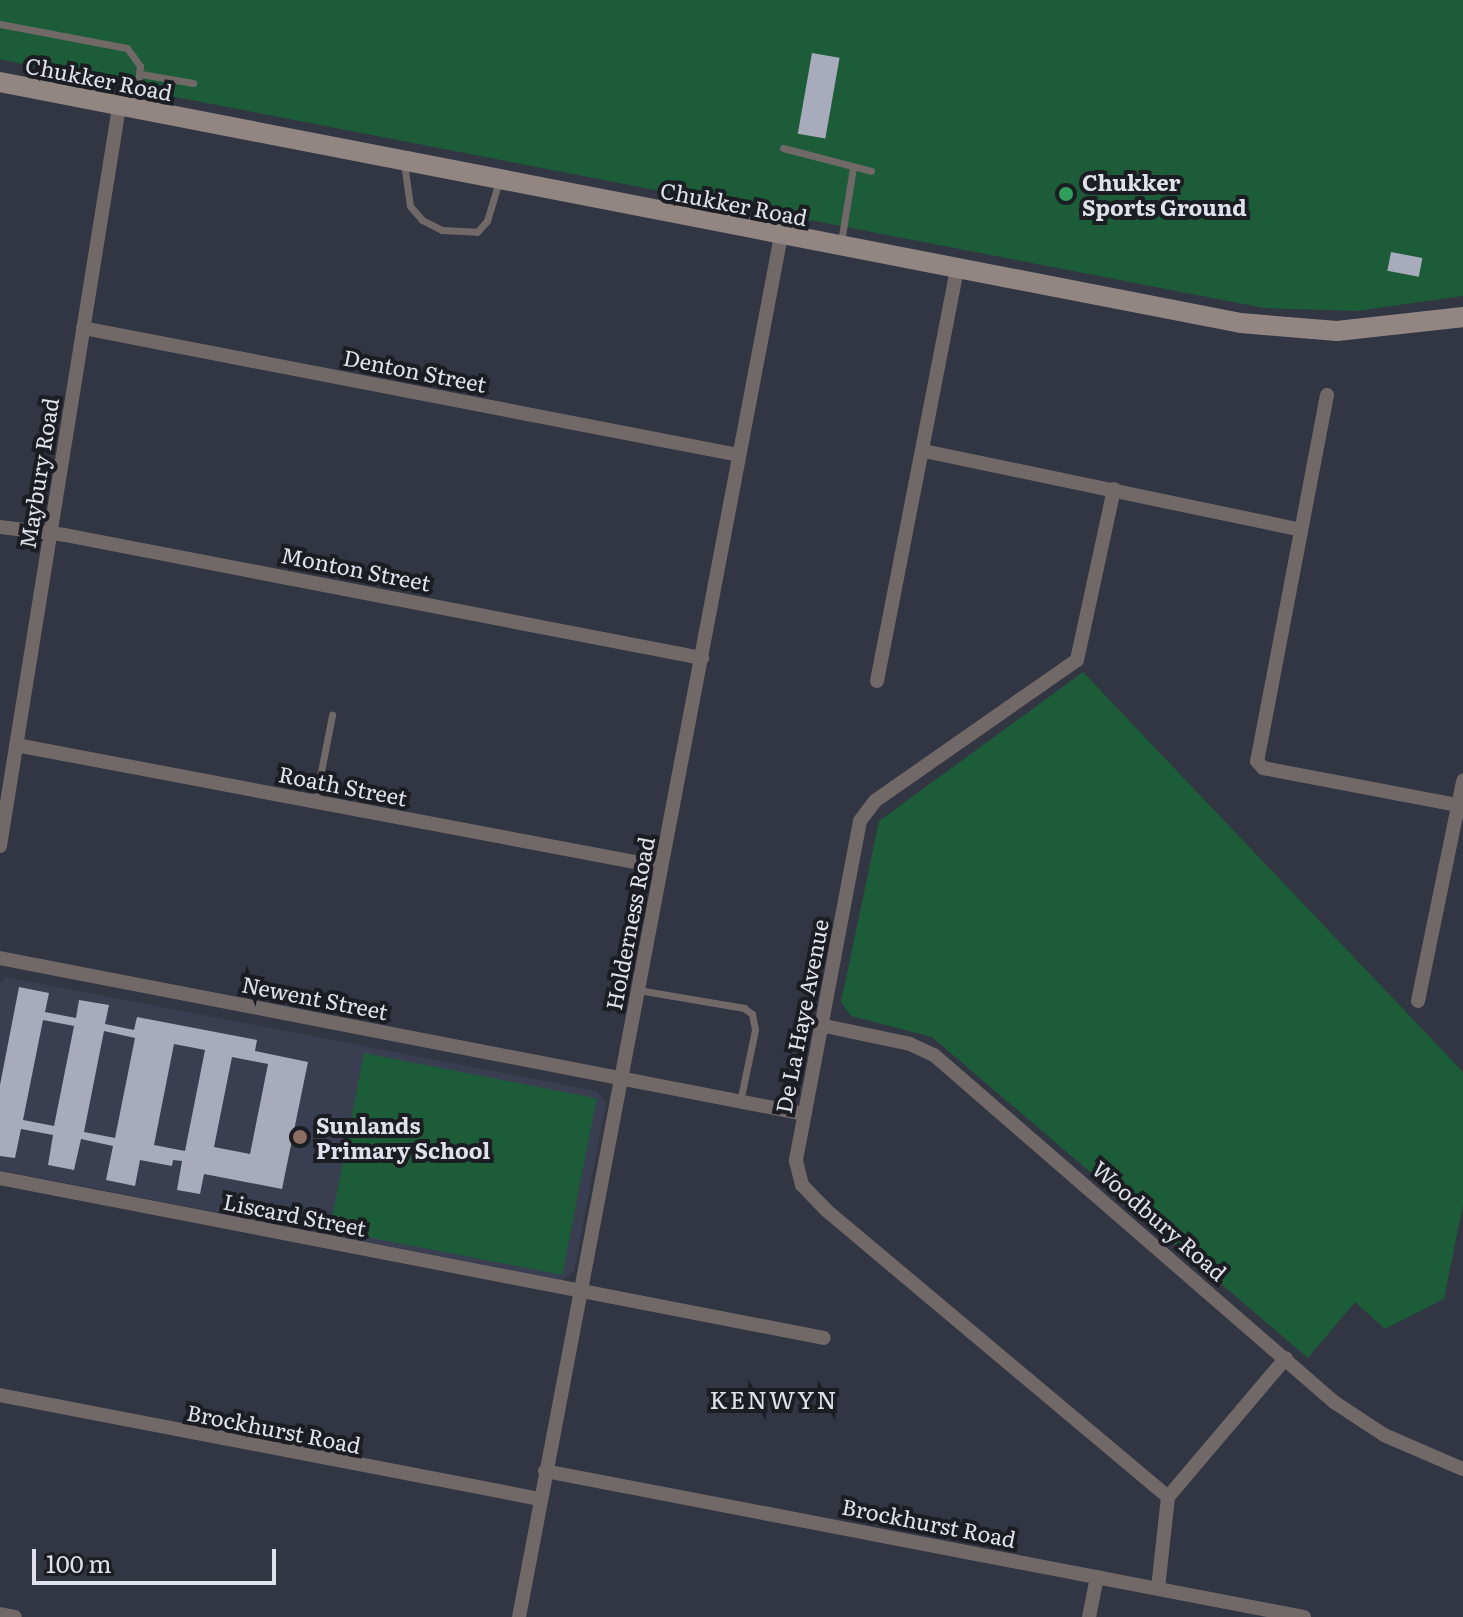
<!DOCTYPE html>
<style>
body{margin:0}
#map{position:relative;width:1463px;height:1617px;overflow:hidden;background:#323542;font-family:Literata,serif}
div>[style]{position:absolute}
.built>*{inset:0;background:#393e51}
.green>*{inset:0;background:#1c5c38;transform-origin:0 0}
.building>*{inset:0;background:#a7abbb;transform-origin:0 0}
.lane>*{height:7px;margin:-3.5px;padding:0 3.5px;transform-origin:3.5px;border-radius:3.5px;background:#716967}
.street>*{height:14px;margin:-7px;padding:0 7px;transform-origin:7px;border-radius:7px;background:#716967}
.secondary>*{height:20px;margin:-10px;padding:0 10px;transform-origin:10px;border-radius:10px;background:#928682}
.dots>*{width:22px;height:22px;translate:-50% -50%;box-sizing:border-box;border:4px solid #1c1d23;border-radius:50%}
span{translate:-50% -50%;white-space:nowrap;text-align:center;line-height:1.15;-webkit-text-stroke:8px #1c1d23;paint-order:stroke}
.street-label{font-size:22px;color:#dfe2ea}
.poi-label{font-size:22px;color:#dfe2ea;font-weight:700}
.left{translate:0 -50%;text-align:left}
.neighbourhood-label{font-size:24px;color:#dfe2ea;letter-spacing:2px}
.scale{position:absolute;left:32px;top:1549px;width:244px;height:36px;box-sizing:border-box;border:4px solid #dfe2ea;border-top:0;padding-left:10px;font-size:24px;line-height:28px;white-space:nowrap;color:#dfe2ea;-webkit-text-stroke:6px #1c1d23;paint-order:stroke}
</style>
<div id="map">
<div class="built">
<div style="clip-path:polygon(6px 977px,597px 1091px,606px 1103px,574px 1271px,562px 1280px,0 1170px,0 982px)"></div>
</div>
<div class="green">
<div style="clip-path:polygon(0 0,1463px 0,1463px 296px,1356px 311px,1264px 308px,160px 94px,0 59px)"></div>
<div style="clip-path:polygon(1083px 672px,1463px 1072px,1463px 1205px,1444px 1299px,1385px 1329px,1355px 1302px,1308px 1358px,932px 1037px,851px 1016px,841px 1002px,879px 821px)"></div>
<div style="left:364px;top:1053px;width:237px;height:180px;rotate:11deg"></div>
</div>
<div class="building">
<div style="left:812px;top:53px;width:28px;height:82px;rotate:10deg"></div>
<div style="left:1391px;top:252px;width:32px;height:19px;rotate:11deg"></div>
<div style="clip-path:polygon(evenodd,19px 987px,49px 993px,45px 1012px,76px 1018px,79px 1000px,109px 1005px,105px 1024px,134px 1030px,137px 1017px,257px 1040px,255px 1051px,308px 1062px,282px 1189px,204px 1174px,200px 1194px,177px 1190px,182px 1161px,173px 1160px,172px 1166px,140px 1160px,135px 1186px,106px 1180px,113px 1146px,81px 1139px,74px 1170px,48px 1165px,53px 1135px,21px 1129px,15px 1158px,0 1156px,0 1085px,19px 987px,43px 1020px,74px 1026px,54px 1126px,23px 1120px,43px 1020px,19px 987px,104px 1031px,135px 1038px,115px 1138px,84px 1132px,104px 1031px,19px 987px,174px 1044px,205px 1050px,185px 1151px,154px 1145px,174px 1044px,19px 987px,232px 1057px,268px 1064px,250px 1154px,214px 1147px,232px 1057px)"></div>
</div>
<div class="lane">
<div style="left:0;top:24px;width:129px;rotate:10.7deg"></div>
<div style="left:127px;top:48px;width:22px;rotate:54deg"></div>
<div style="left:140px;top:66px;width:42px;rotate:96.8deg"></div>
<div style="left:141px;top:74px;width:53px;rotate:9.8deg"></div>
<div style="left:783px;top:148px;width:91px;rotate:14.6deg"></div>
<div style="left:404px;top:163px;width:43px;rotate:82.1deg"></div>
<div style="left:410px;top:206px;width:18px;rotate:49deg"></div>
<div style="left:422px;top:220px;width:22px;rotate:27deg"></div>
<div style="left:442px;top:230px;width:35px;rotate:3deg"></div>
<div style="left:477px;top:232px;width:15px;rotate:-48deg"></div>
<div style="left:487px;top:221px;width:42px;rotate:-73.3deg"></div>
<div style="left:841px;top:242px;width:75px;rotate:-80.8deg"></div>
<div style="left:315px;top:802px;width:89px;rotate:-78.9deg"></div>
<div style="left:638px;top:990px;width:108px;rotate:9.6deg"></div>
<div style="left:744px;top:1008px;width:10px;rotate:37deg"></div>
<div style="left:752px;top:1014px;width:16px;rotate:79deg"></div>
<div style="left:755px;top:1030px;width:74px;rotate:101.8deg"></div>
</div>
<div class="street">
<div style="left:83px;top:328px;width:668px;rotate:10.96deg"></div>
<div style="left:1327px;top:395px;width:373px;rotate:100.8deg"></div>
<div style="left:1257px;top:761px;width:9px;rotate:49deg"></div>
<div style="left:1263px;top:768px;width:204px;rotate:10.8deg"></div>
<div style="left:924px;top:451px;width:385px;rotate:11.8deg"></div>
<div style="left:1114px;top:489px;width:175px;rotate:102.2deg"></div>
<div style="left:1077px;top:660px;width:246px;rotate:145.1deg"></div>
<div style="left:875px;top:801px;width:25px;rotate:127deg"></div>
<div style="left:860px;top:821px;width:346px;rotate:100.7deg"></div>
<div style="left:796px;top:1161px;width:25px;rotate:76deg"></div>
<div style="left:802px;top:1185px;width:35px;rotate:46deg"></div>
<div style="left:826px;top:1210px;width:446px;rotate:40deg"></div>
<div style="left:0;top:527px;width:65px;rotate:7deg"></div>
<div style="left:65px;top:535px;width:649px;rotate:10.93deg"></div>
<div style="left:877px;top:681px;width:419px;rotate:-79deg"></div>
<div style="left:16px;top:745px;width:656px;rotate:10.71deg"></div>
<div style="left:0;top:846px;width:749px;rotate:-80.85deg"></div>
<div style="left:0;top:958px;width:820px;rotate:10.97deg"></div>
<div style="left:1418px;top:1001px;width:225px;rotate:-78.4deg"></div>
<div style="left:820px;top:1025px;width:92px;rotate:11.9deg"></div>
<div style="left:910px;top:1044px;width:26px;rotate:25deg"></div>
<div style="left:934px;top:1055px;width:530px;rotate:40.94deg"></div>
<div style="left:1334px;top:1402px;width:60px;rotate:33.4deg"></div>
<div style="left:1384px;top:1435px;width:86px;rotate:23.3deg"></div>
<div style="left:0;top:1178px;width:839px;rotate:10.99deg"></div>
<div style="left:0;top:1395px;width:550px;rotate:10.9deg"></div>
<div style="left:545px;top:1471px;width:773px;rotate:10.89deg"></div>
<div style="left:1158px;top:1588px;width:92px;rotate:-83.7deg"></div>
<div style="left:1168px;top:1497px;width:182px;rotate:-49.7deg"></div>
<div style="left:0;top:1614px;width:15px;rotate:11deg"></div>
<div style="left:519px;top:1617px;width:1406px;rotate:-79.26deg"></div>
<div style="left:1089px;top:1617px;width:41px;rotate:-78.7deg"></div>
</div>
<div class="secondary">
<div style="left:0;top:82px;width:1264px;rotate:10.99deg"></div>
<div style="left:1241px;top:323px;width:96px;rotate:4.8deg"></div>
<div style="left:1337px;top:331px;width:127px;rotate:-6.3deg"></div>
</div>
<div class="dots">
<div style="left:1066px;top:194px;background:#2e9e5b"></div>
<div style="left:300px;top:1137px;background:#8d6e63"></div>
</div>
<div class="street-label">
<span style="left:99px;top:78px;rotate:11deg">Chukker Road</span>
<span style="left:734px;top:203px;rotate:11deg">Chukker Road</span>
<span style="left:415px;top:370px;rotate:11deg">Denton Street</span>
<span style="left:38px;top:473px;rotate:-81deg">Maybury Road</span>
<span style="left:356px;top:568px;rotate:11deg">Monton Street</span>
<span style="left:343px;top:785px;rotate:11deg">Roath Street</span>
<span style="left:629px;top:923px;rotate:-79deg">Holderness Road</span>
<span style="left:315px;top:997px;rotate:11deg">Newent Street</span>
<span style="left:801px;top:1016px;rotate:-79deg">De La Haye Avenue</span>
<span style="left:295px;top:1214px;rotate:11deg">Liscard Street</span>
<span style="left:1160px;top:1220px;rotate:41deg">Woodbury Road</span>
<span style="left:274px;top:1428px;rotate:11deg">Brockhurst Road</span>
<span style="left:929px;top:1522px;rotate:11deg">Brockhurst Road</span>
</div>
<div class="poi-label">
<span class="left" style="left:1082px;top:194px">Chukker<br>Sports Ground</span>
<span class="left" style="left:316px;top:1137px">Sunlands<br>Primary School</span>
</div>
<div class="neighbourhood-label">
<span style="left:774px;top:1399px">KENWYN</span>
</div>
<div class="scale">100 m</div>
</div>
